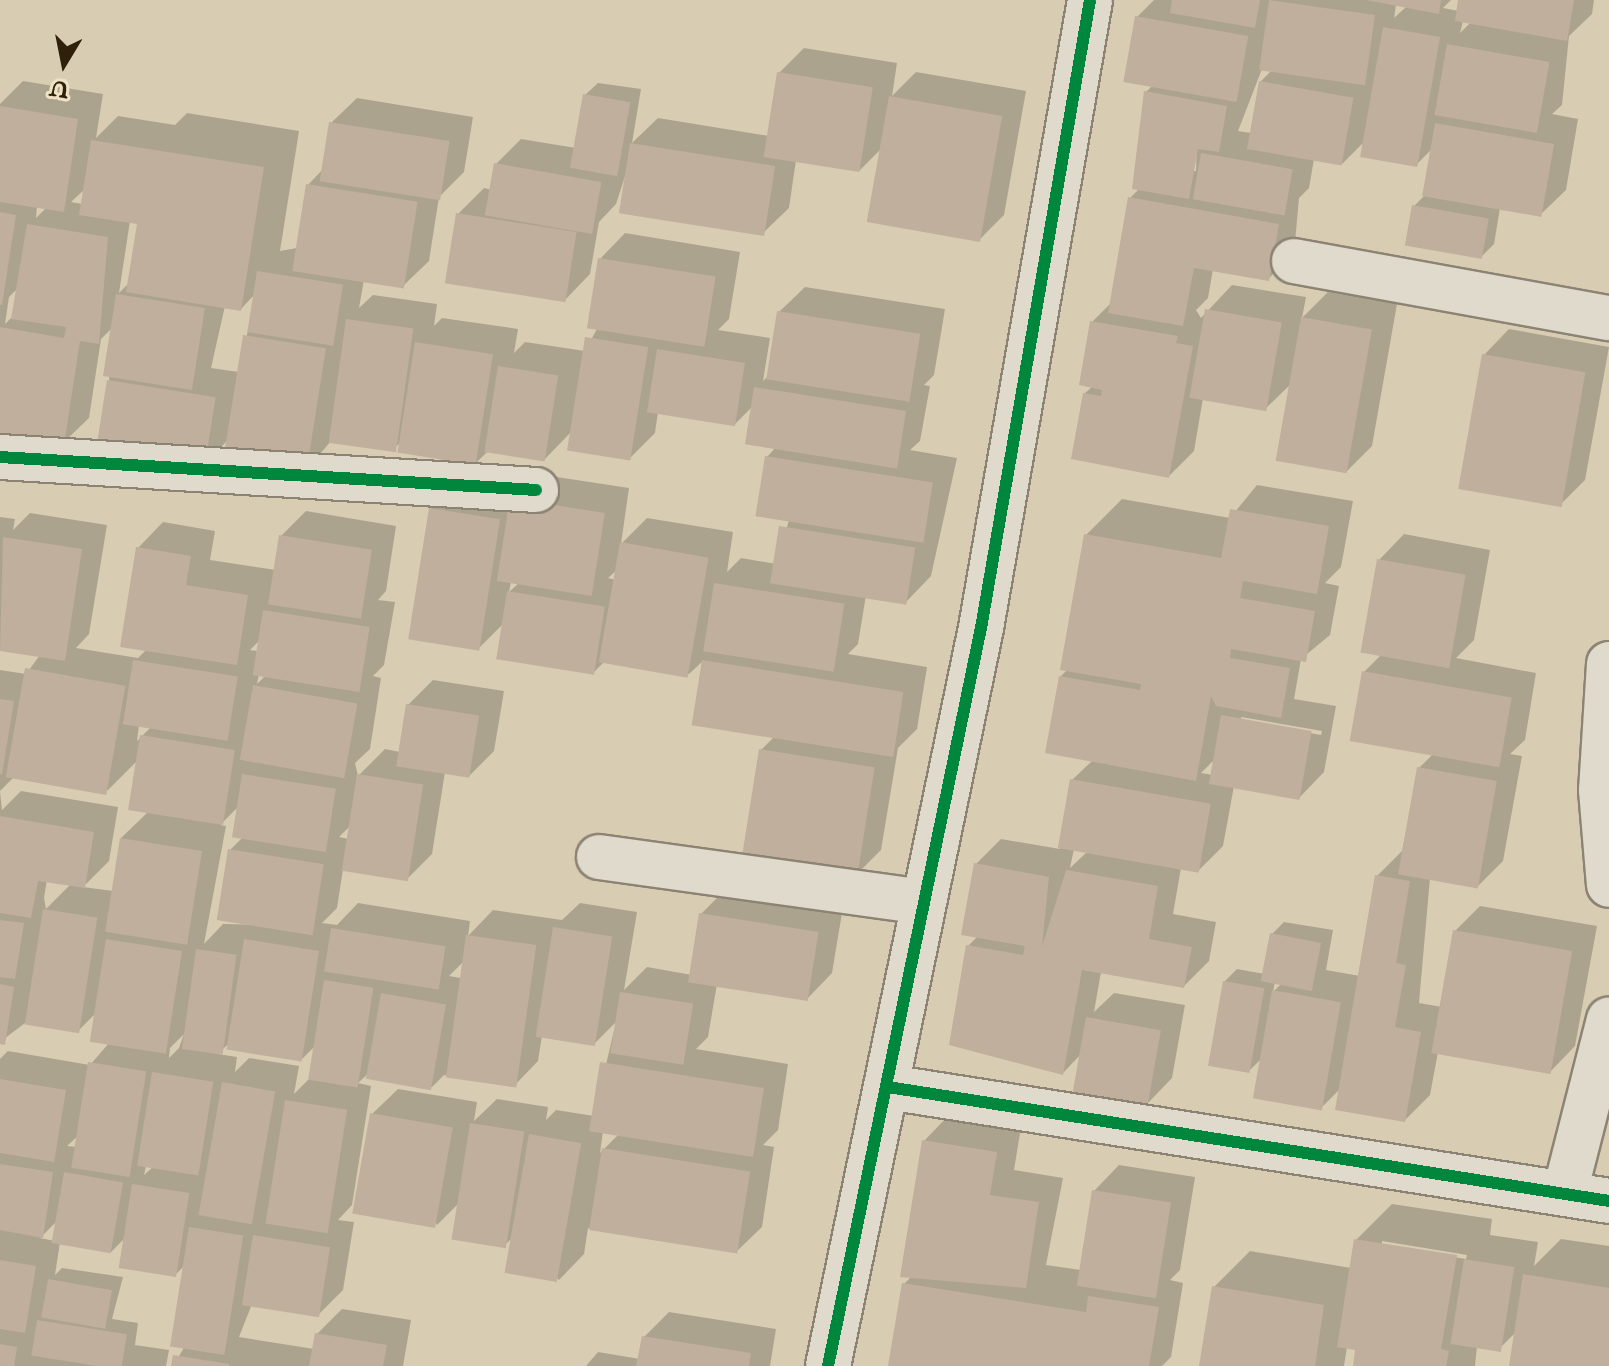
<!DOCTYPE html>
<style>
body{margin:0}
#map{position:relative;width:1609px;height:1366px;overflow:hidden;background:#d8ccb3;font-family:"IM FELL English",serif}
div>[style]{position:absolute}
.shadow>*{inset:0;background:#0003}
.building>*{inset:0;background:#c0af9c;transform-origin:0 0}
.roads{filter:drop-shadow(2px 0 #8c8373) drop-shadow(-2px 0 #8c8373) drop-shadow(0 2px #8c8373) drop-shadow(0 -2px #8c8373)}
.minor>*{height:44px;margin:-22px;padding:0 22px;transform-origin:22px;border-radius:22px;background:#e0dacd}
.cycleway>*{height:12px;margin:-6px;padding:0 6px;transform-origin:6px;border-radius:6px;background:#00873e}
span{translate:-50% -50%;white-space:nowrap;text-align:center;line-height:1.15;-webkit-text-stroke:8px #efe2c4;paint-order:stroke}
.north{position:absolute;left:24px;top:24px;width:80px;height:80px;-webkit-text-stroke:6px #efe2c4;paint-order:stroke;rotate:190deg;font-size:22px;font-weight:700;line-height:32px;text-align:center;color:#2e200a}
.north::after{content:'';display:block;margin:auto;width:28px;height:36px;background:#2e200a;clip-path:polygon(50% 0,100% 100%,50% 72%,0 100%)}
</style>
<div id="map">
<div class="shadow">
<div style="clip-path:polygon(evenodd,1154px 0,1451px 0,1443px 8px,1459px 11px,1460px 0,1594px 0,1592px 14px,1569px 36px,1562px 105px,1552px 114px,1578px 119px,1566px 190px,1540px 215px,1500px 208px,1494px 244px,1481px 257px,1414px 206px,1424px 196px,1432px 149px,1416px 165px,1365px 141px,1342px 164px,1314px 159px,1309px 188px,1299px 198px,1294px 254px,1268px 279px,1213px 269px,1208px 298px,1196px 310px,1201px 318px,1232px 285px,1306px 297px,1302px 318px,1328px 292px,1397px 304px,1372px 446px,1346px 472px,1291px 384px,1265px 409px,1203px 398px,1194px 451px,1169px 476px,1084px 394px,1093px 386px,1092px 322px,1112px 302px,1130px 198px,1140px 188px,1146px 92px,1153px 85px,1137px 17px,1154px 0,1396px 5px,1406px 7px,1394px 18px,1396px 5px,1154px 0,1463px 21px,1471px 22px,1460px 33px,1463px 21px,1154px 0,1262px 69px,1271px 71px,1260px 82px,1251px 133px,1238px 131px,1262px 69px,1154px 0,1197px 138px,1196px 171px,1192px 171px,1197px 138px)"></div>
<div style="clip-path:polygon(804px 48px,897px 63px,892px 96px,916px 72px,1026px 91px,1004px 215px,979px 240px,882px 148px,859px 171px,796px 160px,789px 208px,763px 233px,630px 161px,616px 204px,599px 222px,590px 274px,565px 300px,458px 214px,484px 188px,492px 190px,496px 164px,521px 139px,576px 148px,585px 95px,598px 83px,641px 89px,632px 143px,658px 118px,769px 136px,779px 73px)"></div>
<div style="clip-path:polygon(evenodd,23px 81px,103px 94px,96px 138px,118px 116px,175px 125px,187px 113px,299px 131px,280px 251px,297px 248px,308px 185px,324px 168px,331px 123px,357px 98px,473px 117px,464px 172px,439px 197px,429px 261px,403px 286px,364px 280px,359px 308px,373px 295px,437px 304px,434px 326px,442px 318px,518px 329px,514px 353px,525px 342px,585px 351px,598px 327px,600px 259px,625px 233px,740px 252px,729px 319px,718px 330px,770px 338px,763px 381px,770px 374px,779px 312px,805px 287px,945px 309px,934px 375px,924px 385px,930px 386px,920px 441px,910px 450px,957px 458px,931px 576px,906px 602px,866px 595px,858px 644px,848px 654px,927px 667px,917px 729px,898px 748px,881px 850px,856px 875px,761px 750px,775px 736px,694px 723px,704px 660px,689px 674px,605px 661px,593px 673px,504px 623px,479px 648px,431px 509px,457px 483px,537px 474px,629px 488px,621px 544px,647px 518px,733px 532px,727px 572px,741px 558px,776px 564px,789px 520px,767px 457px,776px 447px,753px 406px,734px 425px,658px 412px,655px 433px,630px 458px,572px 431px,545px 459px,489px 450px,475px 464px,401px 442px,392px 450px,331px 441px,305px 472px,228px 440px,204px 464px,109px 381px,112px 328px,101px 339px,89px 418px,63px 443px,0 433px,0 104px,23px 81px,85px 189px,82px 204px,71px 202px,85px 189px,23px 81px,37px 206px,46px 208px,36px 218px,37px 206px,23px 81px,130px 221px,139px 222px,129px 283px,119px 293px,130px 221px,23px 81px,19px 287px,14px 315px,5px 324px,9px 297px,19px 287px,23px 81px,256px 293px,239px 372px,211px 368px,225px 306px,241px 309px,256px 293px,23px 81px,618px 569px,616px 580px,608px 578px,618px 569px,23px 81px,511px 582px,519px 583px,509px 592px,511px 582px)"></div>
<div style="clip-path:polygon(1509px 329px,1609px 347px,1585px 480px,1560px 505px,1484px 355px)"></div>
<div style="clip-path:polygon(evenodd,1257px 485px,1353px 501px,1341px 567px,1325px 583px,1339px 586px,1330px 635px,1301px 659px,1294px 699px,1336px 706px,1324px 772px,1299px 798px,1234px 786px,1223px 846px,1198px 871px,1181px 868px,1173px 914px,1216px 922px,1209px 961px,1184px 986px,1101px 972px,1094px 1012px,1114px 993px,1185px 1005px,1172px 1078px,1147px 1104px,1082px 1053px,1063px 1073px,968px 946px,978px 936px,976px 864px,1001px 839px,1060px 849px,1072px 780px,1093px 760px,1061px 676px,1068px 669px,1086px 535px,1122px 499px,1230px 518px,1257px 485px,1241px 717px,1322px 731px,1321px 735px,1241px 721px,1241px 717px,1257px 485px,1216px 758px,1213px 775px,1201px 773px,1216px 758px,1257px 485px,1074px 849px,1088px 851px,1070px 868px,1074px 849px)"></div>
<div style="clip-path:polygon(evenodd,306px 511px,396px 526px,386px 591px,378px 600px,395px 602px,384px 665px,373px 676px,381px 678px,370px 749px,355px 763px,358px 776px,385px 749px,400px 752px,408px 705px,433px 680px,504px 691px,494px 751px,469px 776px,445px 772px,432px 854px,407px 879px,343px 869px,337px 908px,322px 923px,337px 925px,358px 903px,470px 921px,468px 936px,493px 910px,562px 920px,580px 903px,637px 912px,624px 990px,647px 967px,692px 975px,701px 914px,727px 888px,843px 907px,832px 973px,807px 999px,717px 984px,708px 1037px,696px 1049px,788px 1064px,778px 1130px,763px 1145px,774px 1147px,762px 1227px,736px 1252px,588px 1228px,584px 1254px,559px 1280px,514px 1236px,505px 1245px,459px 1203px,437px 1225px,372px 1114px,398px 1089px,477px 1102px,474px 1121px,497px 1099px,548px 1107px,546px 1120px,556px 1110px,594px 1116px,616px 1022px,594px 1044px,542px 1036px,538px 1061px,513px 1087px,444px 1075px,432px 1087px,371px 1071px,358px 1083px,371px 1086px,352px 1205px,338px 1220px,354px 1222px,343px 1290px,318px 1315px,252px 1304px,239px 1337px,314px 1349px,317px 1334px,342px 1309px,411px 1320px,403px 1366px,173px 1366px,185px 1346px,185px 1265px,175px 1275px,126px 1237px,111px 1252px,60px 1242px,55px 1275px,62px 1268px,123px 1277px,112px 1319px,138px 1323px,135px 1345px,169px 1350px,166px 1366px,0 1366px,0 1059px,8px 1051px,90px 1065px,109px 1043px,96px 1013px,78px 1031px,25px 1023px,0 1042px,0 791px,2px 810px,21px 791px,118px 807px,109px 861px,83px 887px,113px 891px,121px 838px,149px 811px,138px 760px,108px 790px,15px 776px,0 791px,0 670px,26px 674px,40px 655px,0 649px,0 517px,15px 519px,13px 530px,30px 513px,107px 525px,89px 634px,76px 648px,138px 658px,147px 649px,138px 548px,163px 522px,215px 531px,210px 560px,276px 570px,281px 536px,306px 511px,262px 638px,259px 651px,250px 650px,262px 638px,306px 511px,259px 674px,266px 675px,257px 684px,259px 674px,306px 511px,139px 725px,151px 727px,137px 741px,139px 725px,306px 511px,238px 807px,243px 837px,230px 850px,262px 925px,223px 924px,204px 944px,226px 826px,220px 825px,238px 807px,306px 511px,352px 824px,349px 839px,339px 837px,352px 824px,306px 511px,47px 880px,71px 884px,46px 909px,44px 898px,47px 880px,306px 511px,464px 961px,461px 978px,449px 976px,464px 961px,306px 511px,184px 1034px,179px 1048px,169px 1058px,170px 1048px,184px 1034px,306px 511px,229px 1043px,301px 1060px,316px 1045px,311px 1077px,294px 1094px,299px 1066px,249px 1058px,235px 1072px,237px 1057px,218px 1054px,229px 1043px,306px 511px,603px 1131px,619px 1134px,600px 1153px,603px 1131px,306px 511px,79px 1135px,77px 1147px,67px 1146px,79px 1135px,306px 511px,146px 1166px,153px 1167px,144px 1175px,146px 1166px,306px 511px,59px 1219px,55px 1241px,40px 1238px,59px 1219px)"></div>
<div style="clip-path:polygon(evenodd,1404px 534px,1490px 550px,1474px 640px,1456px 658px,1536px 673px,1525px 740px,1510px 754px,1522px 756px,1503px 861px,1478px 886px,1430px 878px,1419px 1003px,1442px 1007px,1455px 931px,1480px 906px,1597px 926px,1575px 1046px,1550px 1072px,1438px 1052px,1430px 1095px,1405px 1120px,1340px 1089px,1321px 1108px,1262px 1058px,1248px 1072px,1224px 982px,1237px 969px,1265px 974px,1272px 934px,1284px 922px,1333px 930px,1326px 970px,1360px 976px,1377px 876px,1402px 851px,1419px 768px,1433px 754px,1364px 672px,1382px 654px,1379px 560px,1404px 534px,1275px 981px,1282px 983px,1273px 992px,1275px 981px)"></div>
<div style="clip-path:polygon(949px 1115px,1021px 1127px,1014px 1170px,1063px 1178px,1046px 1265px,1081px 1270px,1094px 1191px,1119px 1165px,1195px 1177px,1180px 1270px,1170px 1280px,1183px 1283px,1171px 1357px,1162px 1366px,890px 1366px,904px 1284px,912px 1276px,924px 1141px)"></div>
<div style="clip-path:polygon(evenodd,1392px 1204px,1492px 1219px,1490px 1235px,1538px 1242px,1534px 1266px,1561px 1239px,1609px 1246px,1609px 1366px,1511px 1366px,1516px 1332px,1499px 1349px,1477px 1346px,1475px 1366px,1355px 1366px,1357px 1348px,1347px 1347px,1344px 1366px,1201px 1366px,1214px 1287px,1250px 1251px,1351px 1268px,1356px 1240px,1392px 1204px,1382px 1241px,1467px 1255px,1466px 1259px,1382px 1245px,1382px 1241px)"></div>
<div style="clip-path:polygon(669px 1312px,776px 1329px,770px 1366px,586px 1366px,598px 1352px,640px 1359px,644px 1337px)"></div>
</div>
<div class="building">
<div style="clip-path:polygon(1172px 0,1260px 0,1255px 28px,1170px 13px)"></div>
<div style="left:1269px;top:0;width:107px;height:71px;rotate:8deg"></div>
<div style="clip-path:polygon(1366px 0,1441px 0,1439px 14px)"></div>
<div style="clip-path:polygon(1458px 0,1574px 0,1567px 41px,1455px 21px)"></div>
<div style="left:1135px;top:16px;width:115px;height:67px;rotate:10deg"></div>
<div style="left:1383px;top:27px;width:58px;height:132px;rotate:10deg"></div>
<div style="left:1447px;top:44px;width:104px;height:72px;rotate:10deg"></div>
<div style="left:777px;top:72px;width:97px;height:86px;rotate:9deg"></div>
<div style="left:1259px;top:81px;width:96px;height:69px;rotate:10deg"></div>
<div style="clip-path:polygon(1144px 91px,1227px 106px,1219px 152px,1198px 149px,1189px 199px,1132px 189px)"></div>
<div style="left:583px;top:94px;width:48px;height:75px;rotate:10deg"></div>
<div style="left:889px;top:96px;width:115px;height:128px;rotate:10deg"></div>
<div style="clip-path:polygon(0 106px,78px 119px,64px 212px,0 202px)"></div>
<div style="left:329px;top:122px;width:122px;height:60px;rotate:9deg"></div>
<div style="left:1435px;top:123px;width:121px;height:74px;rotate:10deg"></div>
<div style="clip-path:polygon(91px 140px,264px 167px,241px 311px,126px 292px,137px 224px,79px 215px)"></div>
<div style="left:630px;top:143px;width:147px;height:71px;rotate:9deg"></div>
<div style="left:1201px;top:153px;width:93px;height:47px;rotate:10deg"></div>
<div style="left:494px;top:163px;width:109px;height:53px;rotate:10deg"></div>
<div style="left:306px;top:184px;width:113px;height:88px;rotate:9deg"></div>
<div style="clip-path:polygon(1128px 197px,1279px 224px,1269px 281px,1194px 268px,1183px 326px,1108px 313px)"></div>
<div style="left:1412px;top:205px;width:78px;height:41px;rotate:10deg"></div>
<div style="clip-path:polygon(0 212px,16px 215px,2px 305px,0 305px)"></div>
<div style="left:456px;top:213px;width:122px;height:71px;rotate:9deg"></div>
<div style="clip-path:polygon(27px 224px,108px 237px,99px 344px,80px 341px,64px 445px,0 435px,0 327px,64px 338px,66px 327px,11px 319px)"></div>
<div style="left:598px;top:258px;width:119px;height:71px;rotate:9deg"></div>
<div style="left:257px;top:271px;width:87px;height:62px;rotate:9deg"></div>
<div style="left:116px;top:294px;width:90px;height:83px;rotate:9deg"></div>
<div style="left:1205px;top:309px;width:78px;height:90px;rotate:10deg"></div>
<div style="left:777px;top:311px;width:145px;height:69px;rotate:9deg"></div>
<div style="left:1301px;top:317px;width:72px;height:146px;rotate:10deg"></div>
<div style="left:346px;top:319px;width:68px;height:125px;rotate:8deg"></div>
<div style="clip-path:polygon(1090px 321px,1178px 336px,1176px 343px,1193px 346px,1169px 478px,1071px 459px,1083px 393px,1101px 396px,1102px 390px,1079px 385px)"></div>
<div style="left:243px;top:335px;width:84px;height:127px;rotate:9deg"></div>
<div style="left:585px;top:337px;width:64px;height:115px;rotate:9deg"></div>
<div style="left:415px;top:342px;width:79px;height:112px;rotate:9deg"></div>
<div style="left:657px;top:349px;width:89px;height:64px;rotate:9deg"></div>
<div style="left:1482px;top:354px;width:105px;height:137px;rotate:10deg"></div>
<div style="left:498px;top:366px;width:61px;height:87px;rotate:9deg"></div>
<div style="left:107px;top:380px;width:110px;height:70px;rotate:9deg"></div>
<div style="left:754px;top:387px;width:154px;height:58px;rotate:9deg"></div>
<div style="left:765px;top:456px;width:170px;height:61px;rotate:9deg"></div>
<div style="left:510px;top:498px;width:96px;height:84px;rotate:9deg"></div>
<div style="left:429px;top:508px;width:72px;height:133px;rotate:9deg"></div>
<div style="clip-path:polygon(1230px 509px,1329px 526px,1317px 594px,1243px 581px,1240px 598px,1315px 611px,1306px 662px,1231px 649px,1230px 658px,1290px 668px,1281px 718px,1216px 706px,1211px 696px,1196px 781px,1045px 753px,1059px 676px,1140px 690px,1141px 684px,1060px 670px,1084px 534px,1221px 558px)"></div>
<div style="left:779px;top:526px;width:138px;height:58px;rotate:9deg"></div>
<div style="left:279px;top:535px;width:94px;height:70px;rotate:9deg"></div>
<div style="clip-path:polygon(3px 537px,82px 549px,65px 661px,0 651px)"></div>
<div style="left:620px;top:542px;width:90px;height:122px;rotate:10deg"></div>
<div style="clip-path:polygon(136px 547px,191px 556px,186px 585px,248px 595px,237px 665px,120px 647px)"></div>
<div style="left:1377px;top:559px;width:90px;height:95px;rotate:10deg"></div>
<div style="left:714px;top:583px;width:132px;height:69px;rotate:9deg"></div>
<div style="left:507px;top:591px;width:99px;height:69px;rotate:9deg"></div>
<div style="left:263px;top:610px;width:108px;height:66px;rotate:9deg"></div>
<div style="left:133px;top:660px;width:106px;height:65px;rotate:9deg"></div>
<div style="left:702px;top:660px;width:204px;height:66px;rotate:9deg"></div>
<div style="left:25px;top:668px;width:102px;height:111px;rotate:10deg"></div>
<div style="left:1362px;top:671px;width:152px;height:71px;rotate:10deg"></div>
<div style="left:253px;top:685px;width:106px;height:76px;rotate:10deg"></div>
<div style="clip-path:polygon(0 699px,14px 701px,2px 774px,0 774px)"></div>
<div style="left:406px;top:704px;width:74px;height:63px;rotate:9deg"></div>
<div style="left:1221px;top:715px;width:92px;height:70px;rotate:10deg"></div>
<div style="left:140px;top:735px;width:96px;height:76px;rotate:9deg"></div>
<div style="left:759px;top:749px;width:117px;height:111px;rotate:9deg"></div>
<div style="left:1417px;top:767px;width:81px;height:109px;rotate:10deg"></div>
<div style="left:242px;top:774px;width:95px;height:64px;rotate:9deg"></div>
<div style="left:357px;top:774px;width:67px;height:98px;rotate:9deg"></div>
<div style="left:1070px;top:779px;width:143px;height:70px;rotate:10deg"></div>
<div style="clip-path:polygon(0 816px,94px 832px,85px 888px,38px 881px,31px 918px,0 913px)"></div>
<div style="left:120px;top:838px;width:83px;height:95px;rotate:9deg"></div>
<div style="left:228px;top:849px;width:97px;height:72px;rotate:9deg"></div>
<div style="clip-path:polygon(974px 863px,1049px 877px,1042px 947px,1066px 870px,1158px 886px,1149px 939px,1192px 947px,1184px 988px,1082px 970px,1063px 1075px,949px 1045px,966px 945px,1023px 955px,1025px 946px,961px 935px)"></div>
<div style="clip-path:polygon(1375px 875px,1410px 881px,1396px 963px,1406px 965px,1395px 1027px,1421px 1032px,1405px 1122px,1335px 1110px)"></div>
<div style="left:43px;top:909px;width:55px;height:117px;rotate:9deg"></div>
<div style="left:699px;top:913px;width:121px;height:70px;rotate:9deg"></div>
<div style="clip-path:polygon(0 920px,24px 923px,15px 979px,0 977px)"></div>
<div style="left:553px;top:927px;width:60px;height:111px;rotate:9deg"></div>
<div style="left:331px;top:928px;width:116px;height:44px;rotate:9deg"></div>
<div style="left:1453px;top:930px;width:121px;height:125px;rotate:10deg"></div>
<div style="left:1270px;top:933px;width:52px;height:49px;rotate:11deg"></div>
<div style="left:466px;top:935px;width:71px;height:144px;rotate:8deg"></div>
<div style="left:106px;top:939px;width:77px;height:104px;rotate:9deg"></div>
<div style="left:244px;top:939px;width:76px;height:112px;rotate:9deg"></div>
<div style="left:196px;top:949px;width:41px;height:101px;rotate:8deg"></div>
<div style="left:324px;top:980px;width:50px;height:101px;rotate:9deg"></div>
<div style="left:1223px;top:981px;width:42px;height:86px;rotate:10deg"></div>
<div style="clip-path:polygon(0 984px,14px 987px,5px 1045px,0 1044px)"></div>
<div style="left:1272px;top:990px;width:70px;height:110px;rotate:10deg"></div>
<div style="left:620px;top:992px;width:74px;height:62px;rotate:9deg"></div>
<div style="left:381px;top:993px;width:66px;height:87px;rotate:10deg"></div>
<div style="left:1086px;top:1017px;width:76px;height:77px;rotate:10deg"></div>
<div style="left:88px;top:1062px;width:59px;height:107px;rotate:9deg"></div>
<div style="left:600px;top:1062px;width:166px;height:70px;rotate:9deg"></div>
<div style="left:152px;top:1072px;width:62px;height:95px;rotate:9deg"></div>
<div style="clip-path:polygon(0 1079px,66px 1090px,54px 1162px,0 1153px)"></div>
<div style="left:222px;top:1082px;width:54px;height:135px;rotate:10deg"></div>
<div style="left:285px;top:1100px;width:63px;height:125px;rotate:9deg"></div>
<div style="left:370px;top:1113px;width:84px;height:102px;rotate:10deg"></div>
<div style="left:470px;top:1123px;width:55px;height:118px;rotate:9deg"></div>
<div style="left:529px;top:1134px;width:53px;height:141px;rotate:10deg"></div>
<div style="clip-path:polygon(922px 1140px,997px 1152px,990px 1195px,1039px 1202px,1026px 1288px,900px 1277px)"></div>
<div style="left:602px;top:1148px;width:150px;height:83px;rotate:9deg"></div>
<div style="clip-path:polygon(0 1164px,53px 1172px,43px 1238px,0 1230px)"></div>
<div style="left:64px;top:1172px;width:60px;height:72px;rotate:10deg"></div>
<div style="left:132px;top:1184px;width:58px;height:85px;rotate:9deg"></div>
<div style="left:1092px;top:1190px;width:80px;height:97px;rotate:9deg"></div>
<div style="left:189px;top:1227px;width:55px;height:121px;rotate:9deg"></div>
<div style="left:253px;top:1235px;width:78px;height:71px;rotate:9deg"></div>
<div style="clip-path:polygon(1354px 1239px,1457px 1255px,1441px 1349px,1449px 1351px,1446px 1366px,1353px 1366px,1355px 1350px,1337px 1347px)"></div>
<div style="left:1464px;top:1259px;width:51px;height:86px;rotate:9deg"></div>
<div style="clip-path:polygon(0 1260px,36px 1266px,25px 1333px,0 1329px)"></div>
<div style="clip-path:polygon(1523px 1274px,1609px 1288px,1609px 1366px,1509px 1366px)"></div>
<div style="left:48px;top:1279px;width:65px;height:39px;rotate:10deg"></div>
<div style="clip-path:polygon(902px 1283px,1086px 1312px,1088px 1296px,1159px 1307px,1149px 1366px,888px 1366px)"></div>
<div style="clip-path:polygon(1212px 1286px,1324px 1305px,1315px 1366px,1199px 1366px)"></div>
<div style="left:37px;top:1320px;width:91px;height:36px;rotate:9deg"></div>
<div style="clip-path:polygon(315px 1333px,387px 1345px,383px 1366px,309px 1366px)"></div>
<div style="clip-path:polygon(642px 1336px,751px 1353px,749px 1366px,636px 1366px)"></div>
<div style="clip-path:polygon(0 1344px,17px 1347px,14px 1366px,0 1366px)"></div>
<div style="clip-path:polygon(173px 1355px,229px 1364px,229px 1366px,171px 1366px)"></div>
</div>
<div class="roads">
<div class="minor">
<div style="left:1294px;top:261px;width:320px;rotate:10.3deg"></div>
<div style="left:0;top:457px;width:537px;rotate:3.52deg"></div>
<div style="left:1609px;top:664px;width:126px;rotate:93.6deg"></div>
<div style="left:1601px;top:790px;width:95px;rotate:85.2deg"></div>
<div style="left:599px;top:857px;width:326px;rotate:7.9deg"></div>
<div style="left:888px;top:1087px;width:730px;rotate:8.98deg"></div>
<div style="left:1565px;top:1192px;width:178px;rotate:-75.7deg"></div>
<div style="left:828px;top:1366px;width:754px;rotate:-78.29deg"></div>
<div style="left:981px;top:628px;width:637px;rotate:-80.15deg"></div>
</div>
</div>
<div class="cycleway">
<div style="left:0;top:457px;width:537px;rotate:3.52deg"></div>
<div style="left:888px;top:1087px;width:730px;rotate:8.98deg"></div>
<div style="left:828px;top:1366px;width:754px;rotate:-78.29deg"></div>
<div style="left:981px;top:628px;width:637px;rotate:-80.15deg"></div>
</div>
<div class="north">U</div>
</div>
